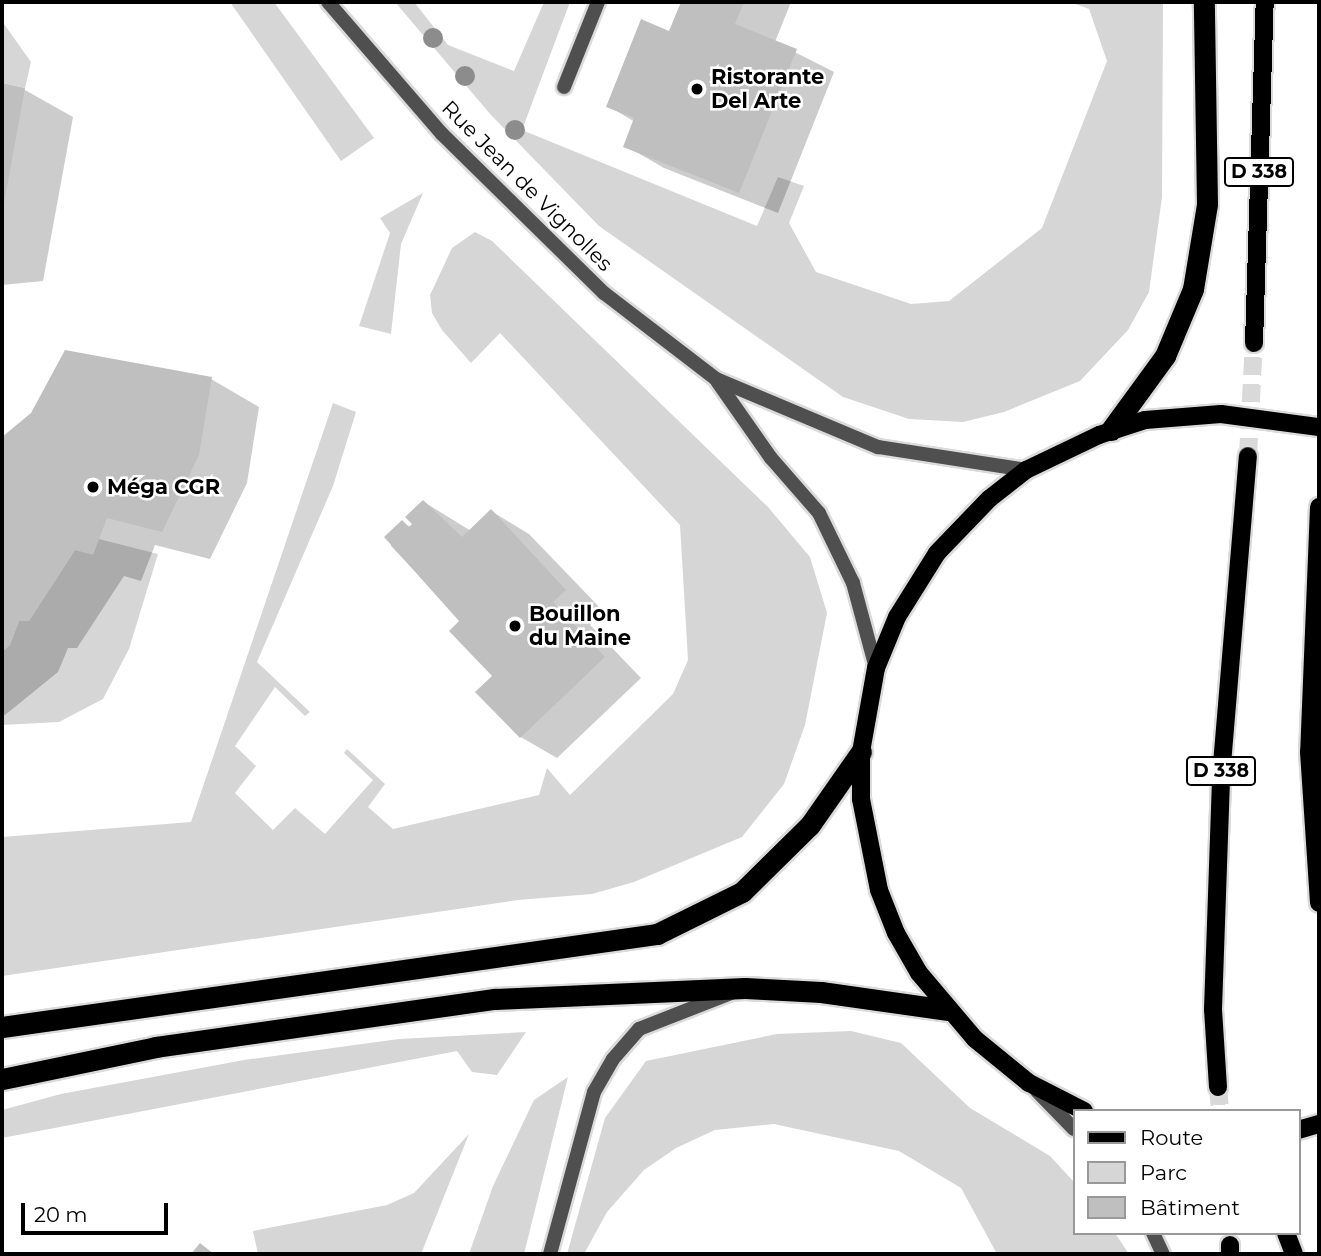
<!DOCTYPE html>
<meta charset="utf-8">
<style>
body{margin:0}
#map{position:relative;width:1321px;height:1256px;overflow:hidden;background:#fff;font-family:Montserrat,sans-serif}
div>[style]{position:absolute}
.green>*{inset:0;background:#d6d6d6}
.shadow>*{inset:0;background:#0003}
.building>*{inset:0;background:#bfbfbf}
.primary-tunnel>*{height:18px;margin-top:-9px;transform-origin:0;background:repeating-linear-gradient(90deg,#d9d9d9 0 18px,transparent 0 27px)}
.roads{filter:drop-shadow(2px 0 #dbdbdb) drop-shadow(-2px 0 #dbdbdb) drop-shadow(0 2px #dbdbdb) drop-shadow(0 -2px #dbdbdb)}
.lane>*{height:14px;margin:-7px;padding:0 7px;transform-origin:7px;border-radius:7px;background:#4f4f4f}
.street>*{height:14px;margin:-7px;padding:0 7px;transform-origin:7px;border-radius:7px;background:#4f4f4f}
.primary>*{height:18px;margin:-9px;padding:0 9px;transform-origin:9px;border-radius:9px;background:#000}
.highway>*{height:21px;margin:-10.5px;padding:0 10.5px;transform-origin:10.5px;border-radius:10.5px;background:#000}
.trees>*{width:20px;height:20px;margin:-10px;border-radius:50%;background:#8c8c8c}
.dots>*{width:19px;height:19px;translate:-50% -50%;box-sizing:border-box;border:4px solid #fff;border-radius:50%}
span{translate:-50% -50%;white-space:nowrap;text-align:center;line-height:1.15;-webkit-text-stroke:5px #fff;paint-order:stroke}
.shield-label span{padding:2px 5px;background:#fff;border:2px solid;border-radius:5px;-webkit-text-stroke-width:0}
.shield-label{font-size:19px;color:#000;font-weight:700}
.poi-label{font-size:21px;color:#000;font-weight:700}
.left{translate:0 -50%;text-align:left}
.street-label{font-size:21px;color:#000}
.frame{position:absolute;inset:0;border:4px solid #000;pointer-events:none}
.legend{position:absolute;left:1073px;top:1109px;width:228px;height:126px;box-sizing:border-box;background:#fff;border:2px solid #999;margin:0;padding:9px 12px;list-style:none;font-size:21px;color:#000}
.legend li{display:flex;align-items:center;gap:14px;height:35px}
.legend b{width:35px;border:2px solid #999}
.scale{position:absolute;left:21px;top:1203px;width:147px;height:32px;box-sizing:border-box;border:4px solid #000;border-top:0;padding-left:9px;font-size:21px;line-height:24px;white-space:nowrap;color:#000;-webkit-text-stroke:5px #fff;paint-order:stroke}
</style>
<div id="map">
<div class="green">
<div style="clip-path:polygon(230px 2px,274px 2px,374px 138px,341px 161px)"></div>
<div style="clip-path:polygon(395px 2px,414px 2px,448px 45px,514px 71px,544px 2px,570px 2px,522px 130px,757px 226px,778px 177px,804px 186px,789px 223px,816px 272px,911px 304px,949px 301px,1042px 228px,1107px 61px,1089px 9px,1070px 2px,1163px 2px,1162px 197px,1149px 292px,1128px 330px,1080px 381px,1004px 412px,963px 422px,909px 419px,843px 397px,599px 226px,491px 115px)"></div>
<div style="clip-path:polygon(2px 21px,31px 62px,25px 88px,2px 83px)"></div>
<div style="clip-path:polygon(423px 193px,401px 244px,391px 334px,359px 326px,390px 233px,380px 218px)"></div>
<div style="clip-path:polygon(475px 232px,492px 241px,768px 507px,810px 557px,827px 613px,805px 725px,784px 784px,742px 837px,634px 882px,592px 894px,518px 900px,2px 976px,2px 837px,191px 822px,333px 403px,356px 412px,333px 486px,257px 662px,310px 712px,305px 716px,275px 687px,235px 746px,256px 766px,235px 793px,273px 830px,295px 808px,325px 834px,373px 780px,344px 753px,347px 749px,385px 784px,368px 807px,393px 829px,539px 795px,547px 768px,570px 795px,673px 694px,688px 660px,680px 525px,500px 333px,471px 363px,442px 330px,432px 313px,430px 295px,452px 248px)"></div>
<div style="clip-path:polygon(99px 539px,158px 554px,129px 649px,103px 699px,59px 722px,2px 725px,2px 652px,10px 645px,19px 621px,29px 621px,75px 550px)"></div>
<div style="clip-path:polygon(851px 1031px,901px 1043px,970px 1108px,1050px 1156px,1074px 1182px,1074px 1233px,1115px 1233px,1129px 1254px,997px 1254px,961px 1188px,899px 1151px,774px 1124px,715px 1130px,676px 1148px,644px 1170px,607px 1212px,584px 1254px,567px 1254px,605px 1118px,646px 1061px,777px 1034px)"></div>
<div style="clip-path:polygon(526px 1032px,497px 1075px,472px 1072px,457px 1051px,2px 1138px,2px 1110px,61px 1094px,244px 1060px,399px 1039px)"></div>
<div style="clip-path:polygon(568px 1077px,524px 1254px,469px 1254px,493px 1186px,534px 1100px)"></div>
<div style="clip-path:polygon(469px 1134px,421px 1254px,258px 1254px,253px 1231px,387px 1205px,414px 1193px)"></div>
</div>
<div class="shadow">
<div style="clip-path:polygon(682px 2px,791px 2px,775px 42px,834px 72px,778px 213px,664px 168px,626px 146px,635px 122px,608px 106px,670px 33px)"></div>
<div style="clip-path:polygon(2px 85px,25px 90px,73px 117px,43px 281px,2px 285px)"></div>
<div style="clip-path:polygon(211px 379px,259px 407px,247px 483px,210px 559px,155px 545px,141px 581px,124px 576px,77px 648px,68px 648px,58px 672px,5px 715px,2px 713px,2px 440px,32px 414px)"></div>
<div style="clip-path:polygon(424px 502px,471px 531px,491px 511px,529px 534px,604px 612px,590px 625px,641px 678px,557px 758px,519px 736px,494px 676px,462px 621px,391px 546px,402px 523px,411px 527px)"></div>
</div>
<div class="building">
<div style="clip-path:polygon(681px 2px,744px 2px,735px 24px,797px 49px,739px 193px,623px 147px,634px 118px,606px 107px,641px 19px,669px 31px)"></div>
<div style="clip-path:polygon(2px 83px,25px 88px,3px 209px,2px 209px)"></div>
<div style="clip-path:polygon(65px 350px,212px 377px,199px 455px,162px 532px,107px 518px,93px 555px,75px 550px,29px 621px,19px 621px,10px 645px,2px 652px,2px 437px,31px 413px)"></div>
<div style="clip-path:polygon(423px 500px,462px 537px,491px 509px,566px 590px,553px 602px,605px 657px,520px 738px,475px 692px,492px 676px,449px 631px,459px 621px,384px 537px,402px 520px,409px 527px,412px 524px,405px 517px)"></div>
<div style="clip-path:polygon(200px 1243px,214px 1254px,191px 1254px)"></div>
</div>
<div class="primary-tunnel">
<div style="left:1248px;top:456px;width:113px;rotate:-87deg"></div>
<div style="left:1218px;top:1087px;width:24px;rotate:85deg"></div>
</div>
<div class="roads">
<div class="lane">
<div style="left:1037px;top:1091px;width:53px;rotate:45.8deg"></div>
<div style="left:1153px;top:1233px;width:23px;rotate:65deg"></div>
<div style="left:550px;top:1254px;width:168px;rotate:-74.8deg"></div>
<div style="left:594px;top:1092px;width:38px;rotate:-60deg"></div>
<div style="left:613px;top:1059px;width:40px;rotate:-49deg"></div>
<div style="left:639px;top:1029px;width:99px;rotate:-21.4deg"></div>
</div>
<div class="street">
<div style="left:328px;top:2px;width:174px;rotate:49.2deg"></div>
<div style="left:442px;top:134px;width:227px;rotate:44.5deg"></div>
<div style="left:604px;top:293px;width:141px;rotate:37.5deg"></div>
<div style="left:716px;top:379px;width:176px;rotate:22.8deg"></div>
<div style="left:878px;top:447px;width:150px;rotate:8.8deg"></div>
<div style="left:564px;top:87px;width:92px;rotate:-68.2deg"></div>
<div style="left:717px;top:381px;width:94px;rotate:55deg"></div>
<div style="left:771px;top:458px;width:73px;rotate:48.9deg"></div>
<div style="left:819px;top:513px;width:78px;rotate:64.1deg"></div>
<div style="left:853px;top:583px;width:88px;rotate:74.9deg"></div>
</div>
<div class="primary">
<div style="left:1254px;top:343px;width:341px;rotate:-88.2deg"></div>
<div style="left:1319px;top:507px;width:245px;rotate:92.3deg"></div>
<div style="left:1309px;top:752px;width:151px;rotate:86.2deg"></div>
<div style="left:1218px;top:1087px;width:78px;rotate:-93.7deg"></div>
<div style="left:1213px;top:1009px;width:233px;rotate:-88deg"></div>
<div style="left:1221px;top:776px;width:321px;rotate:-85.2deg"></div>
<div style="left:1084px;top:1111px;width:62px;rotate:-153deg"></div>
<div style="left:1029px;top:1083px;width:70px;rotate:-140.8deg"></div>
<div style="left:975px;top:1039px;width:87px;rotate:-130.3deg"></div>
<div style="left:919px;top:973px;width:46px;rotate:-119.9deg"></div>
<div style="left:896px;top:933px;width:46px;rotate:-111.6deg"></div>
<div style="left:879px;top:890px;width:93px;rotate:-101.2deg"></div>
<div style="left:861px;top:799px;width:47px;rotate:-90deg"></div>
<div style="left:861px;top:752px;width:85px;rotate:-79.9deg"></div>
<div style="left:876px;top:668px;width:55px;rotate:-67.6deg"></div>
<div style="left:897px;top:617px;width:75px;rotate:-58deg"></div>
<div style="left:937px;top:553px;width:75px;rotate:-46.1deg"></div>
<div style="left:989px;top:499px;width:47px;rotate:-38.1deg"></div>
<div style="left:1026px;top:470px;width:81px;rotate:-25.6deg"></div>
<div style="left:1099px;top:435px;width:48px;rotate:-18.1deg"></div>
<div style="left:1145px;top:420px;width:76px;rotate:-4.5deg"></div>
<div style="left:1221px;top:414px;width:99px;rotate:7.6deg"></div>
<div style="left:1298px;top:1130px;width:22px;rotate:-16deg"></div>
<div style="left:1286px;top:1233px;width:22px;rotate:69deg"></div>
<div style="left:1230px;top:1245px;width:9px;rotate:90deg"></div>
</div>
<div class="highway">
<div style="left:1111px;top:430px;width:92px;rotate:-53.9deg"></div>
<div style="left:1165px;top:356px;width:73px;rotate:-67.3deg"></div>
<div style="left:1193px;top:289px;width:86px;rotate:-80.6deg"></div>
<div style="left:1207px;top:204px;width:202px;rotate:-90.9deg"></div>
<div style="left:2px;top:1027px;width:662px;rotate:-8.08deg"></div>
<div style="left:657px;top:934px;width:95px;rotate:-26.3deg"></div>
<div style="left:742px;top:892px;width:95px;rotate:-44.6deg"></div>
<div style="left:810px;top:825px;width:89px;rotate:-55.1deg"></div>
<div style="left:2px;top:1079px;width:157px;rotate:-11.7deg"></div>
<div style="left:156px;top:1047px;width:342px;rotate:-8.1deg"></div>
<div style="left:495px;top:999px;width:250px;rotate:-2.5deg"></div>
<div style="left:745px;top:988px;width:76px;rotate:3deg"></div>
<div style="left:821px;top:992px;width:127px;rotate:8.1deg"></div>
</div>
</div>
<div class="trees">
<div style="left:433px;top:38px"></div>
<div style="left:465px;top:76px"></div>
<div style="left:515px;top:130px"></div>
</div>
<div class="dots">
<div style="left:697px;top:89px;background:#000"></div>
<div style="left:93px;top:487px;background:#000"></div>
<div style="left:515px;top:626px;background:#000"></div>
</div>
<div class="shield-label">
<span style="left:1259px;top:172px">D 338</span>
<span style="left:1221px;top:771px">D 338</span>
</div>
<div class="poi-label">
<span class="left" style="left:711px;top:89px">Ristorante<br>Del Arte</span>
<span class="left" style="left:107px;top:487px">Méga CGR</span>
<span class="left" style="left:529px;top:626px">Bouillon<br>du Maine</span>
</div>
<div class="street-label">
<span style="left:527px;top:186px;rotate:45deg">Rue Jean de Vignolles</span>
</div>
<div class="frame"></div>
<ul class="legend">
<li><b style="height:9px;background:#000"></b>Route</li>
<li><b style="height:19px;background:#d6d6d6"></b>Parc</li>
<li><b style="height:19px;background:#bfbfbf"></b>Bâtiment</li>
</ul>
<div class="scale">20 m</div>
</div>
